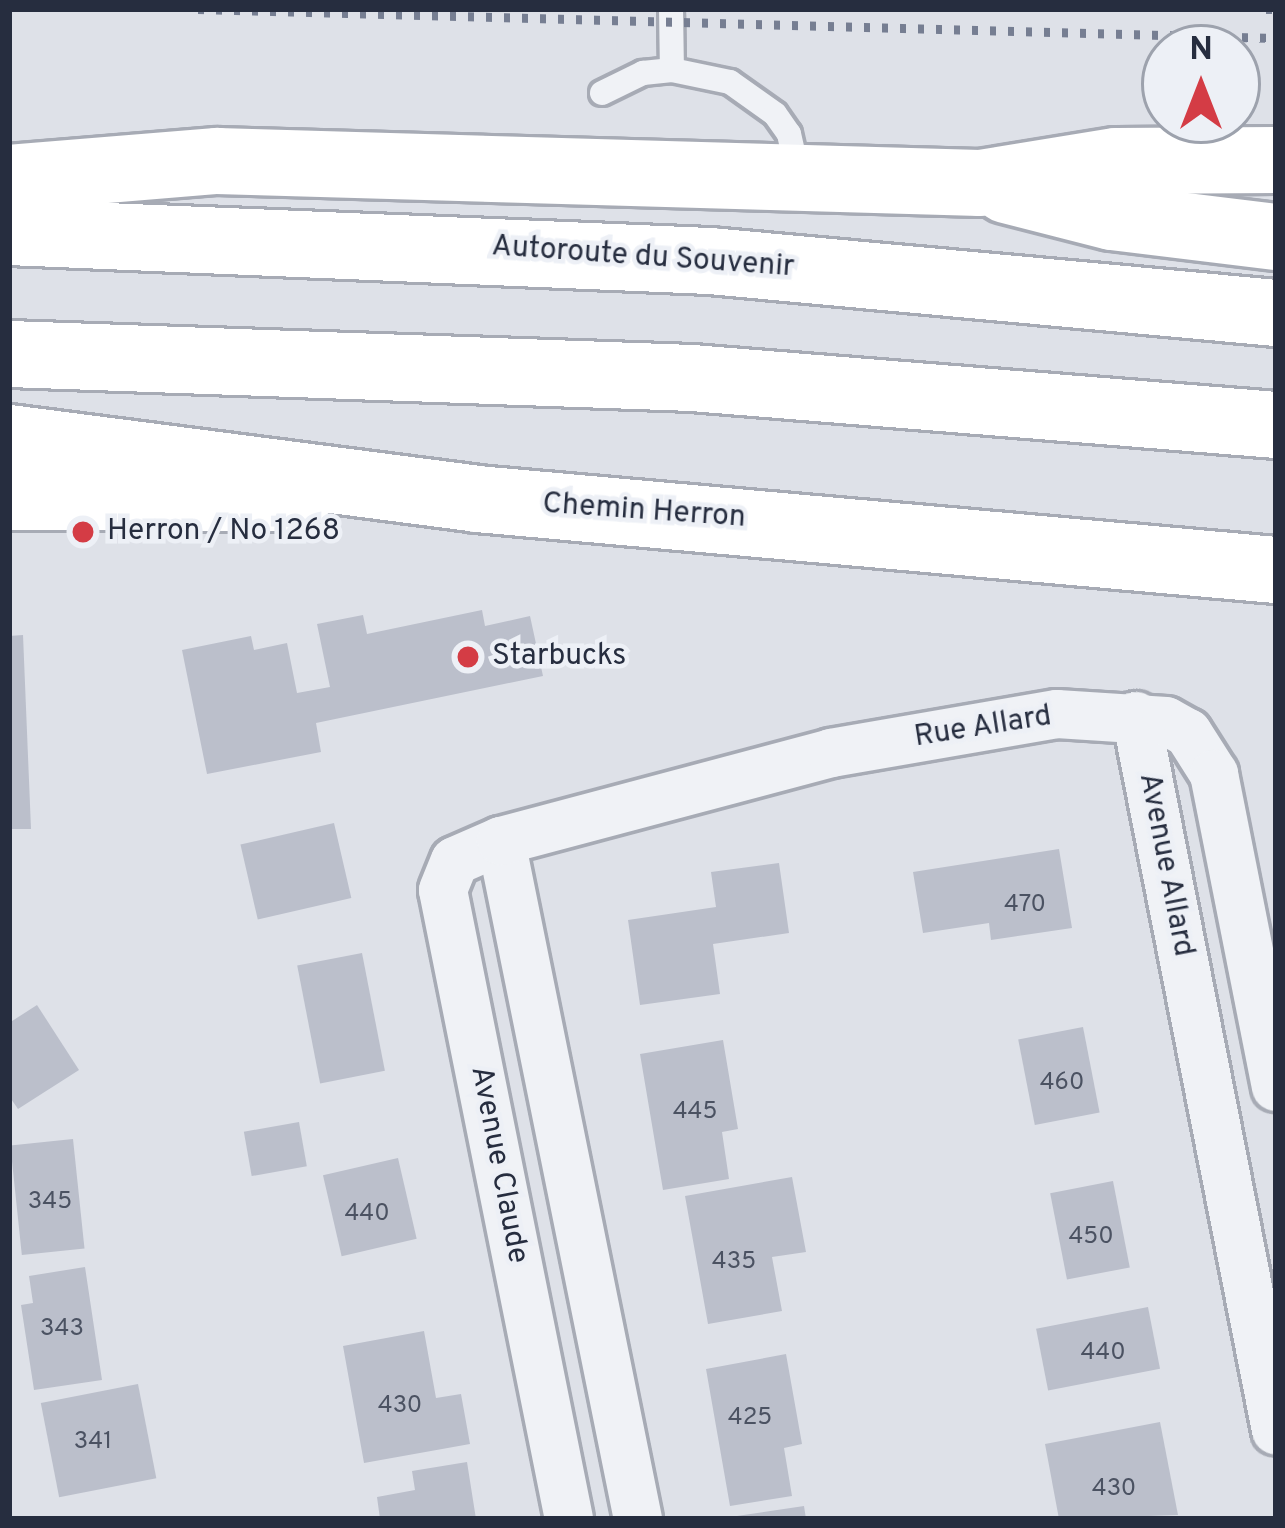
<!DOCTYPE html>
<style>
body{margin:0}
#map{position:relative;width:1285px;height:1528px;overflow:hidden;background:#dee1e8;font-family:Overpass,sans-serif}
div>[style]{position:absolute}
.building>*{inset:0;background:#bbbfcb;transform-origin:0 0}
.roads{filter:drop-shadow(3px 0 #a7abb5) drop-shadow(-3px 0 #a7abb5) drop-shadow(0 3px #a7abb5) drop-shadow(0 -3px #a7abb5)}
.lane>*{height:24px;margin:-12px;padding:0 12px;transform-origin:12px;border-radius:12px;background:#f0f2f6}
.street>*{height:48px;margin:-24px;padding:0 24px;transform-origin:24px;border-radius:24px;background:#f0f2f6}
.secondary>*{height:66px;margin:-33px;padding:0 33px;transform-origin:33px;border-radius:33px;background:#fff}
.primary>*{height:66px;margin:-33px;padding:0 33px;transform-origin:33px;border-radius:33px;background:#fff}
.highway>*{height:66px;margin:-33px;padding:0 33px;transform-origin:33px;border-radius:33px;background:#fff}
.rail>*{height:9px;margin-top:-4.5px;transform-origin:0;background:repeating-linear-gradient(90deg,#767e92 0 6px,transparent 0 18px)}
.dots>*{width:33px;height:33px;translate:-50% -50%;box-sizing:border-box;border:6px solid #edf0f6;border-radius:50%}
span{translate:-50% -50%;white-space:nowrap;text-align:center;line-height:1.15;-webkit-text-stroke:9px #edf0f6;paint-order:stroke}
.number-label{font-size:24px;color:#4b5262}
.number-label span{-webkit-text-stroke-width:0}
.street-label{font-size:30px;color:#262d3f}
.poi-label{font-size:30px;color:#262d3f}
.left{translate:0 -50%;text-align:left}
.frame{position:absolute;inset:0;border:12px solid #262d3f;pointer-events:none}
.north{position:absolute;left:1141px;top:24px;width:120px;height:120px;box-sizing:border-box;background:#edf0f6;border:3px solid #9da2ad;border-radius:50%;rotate:0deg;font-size:33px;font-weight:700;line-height:48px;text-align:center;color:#262d3f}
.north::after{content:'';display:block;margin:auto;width:42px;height:54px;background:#d43c45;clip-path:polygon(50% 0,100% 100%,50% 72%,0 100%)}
</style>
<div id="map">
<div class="building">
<div style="clip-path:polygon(482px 610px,485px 626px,530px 616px,543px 676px,316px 723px,321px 752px,207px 774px,182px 650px,251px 636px,254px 650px,287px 643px,297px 693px,330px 687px,317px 624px,363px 615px,367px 634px)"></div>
<div style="clip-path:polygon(23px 635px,31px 829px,9px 829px,9px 636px)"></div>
<div style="left:334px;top:823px;width:77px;height:96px;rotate:77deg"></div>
<div style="clip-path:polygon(1059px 849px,1072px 928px,991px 940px,989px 923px,923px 933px,913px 872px)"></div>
<div style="clip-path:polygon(779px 863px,789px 933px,713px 944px,720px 994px,640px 1005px,628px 920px,716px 907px,711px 872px)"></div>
<div style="left:362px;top:953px;width:120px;height:66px;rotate:79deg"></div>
<div style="clip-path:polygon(37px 1005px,79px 1070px,18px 1109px,9px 1096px,9px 1023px)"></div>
<div style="left:1083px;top:1027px;width:87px;height:66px;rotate:79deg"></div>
<div style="clip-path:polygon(723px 1040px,738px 1129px,722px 1132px,729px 1179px,663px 1190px,640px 1054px)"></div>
<div style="left:299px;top:1122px;width:45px;height:56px;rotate:80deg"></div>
<div style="left:73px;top:1139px;width:110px;height:63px;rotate:84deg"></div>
<div style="left:398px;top:1158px;width:83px;height:77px;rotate:77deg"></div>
<div style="clip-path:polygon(792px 1177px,806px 1252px,772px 1257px,782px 1311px,708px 1324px,685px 1196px)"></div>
<div style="left:1113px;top:1181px;width:88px;height:64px;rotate:79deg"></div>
<div style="clip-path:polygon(85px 1267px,102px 1380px,34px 1390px,21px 1305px,33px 1303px,29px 1276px)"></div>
<div style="left:1148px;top:1307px;width:63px;height:114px;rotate:79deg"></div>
<div style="clip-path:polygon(424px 1331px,436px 1398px,461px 1394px,470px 1444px,364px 1463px,343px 1346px)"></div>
<div style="clip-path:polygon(786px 1354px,802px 1444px,784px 1448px,792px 1496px,730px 1506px,706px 1369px)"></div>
<div style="left:138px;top:1384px;width:96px;height:99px;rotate:79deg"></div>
<div style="clip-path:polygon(1160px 1422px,1178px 1515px,1059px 1519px,1045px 1444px)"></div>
<div style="clip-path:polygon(467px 1462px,476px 1519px,380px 1519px,377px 1497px,415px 1490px,412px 1471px)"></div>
<div style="clip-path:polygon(804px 1506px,806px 1519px,737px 1519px,737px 1516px)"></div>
</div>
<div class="roads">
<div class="lane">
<div style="left:671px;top:9px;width:61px;rotate:89.1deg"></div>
<div style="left:602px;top:93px;width:46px;rotate:-26deg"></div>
<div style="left:643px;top:73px;width:29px;rotate:-6deg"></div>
<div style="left:672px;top:70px;width:59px;rotate:11.7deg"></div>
<div style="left:730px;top:82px;width:55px;rotate:35.4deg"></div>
<div style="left:775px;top:114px;width:24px;rotate:55deg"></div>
<div style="left:789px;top:134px;width:41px;rotate:77.3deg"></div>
</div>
<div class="street">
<div style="left:1136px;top:716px;width:728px;rotate:78.91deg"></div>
<div style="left:501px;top:841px;width:692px;rotate:78.58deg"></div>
<div style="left:569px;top:1519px;width:641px;rotate:-101.33deg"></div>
<div style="left:443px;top:890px;width:31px;rotate:-68deg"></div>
<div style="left:455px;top:861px;width:50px;rotate:-23.5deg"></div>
<div style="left:501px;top:841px;width:342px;rotate:-14.9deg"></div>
<div style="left:831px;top:753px;width:229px;rotate:-9.8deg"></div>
<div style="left:1057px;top:714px;width:109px;rotate:3.7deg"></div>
<div style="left:1166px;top:721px;width:25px;rotate:29deg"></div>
<div style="left:1188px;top:733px;width:49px;rotate:57.6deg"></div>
<div style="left:1214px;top:774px;width:319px;rotate:78.8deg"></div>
</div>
<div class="secondary">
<div style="left:9px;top:497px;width:290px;rotate:0.2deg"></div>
</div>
<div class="primary">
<div style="left:477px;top:499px;width:802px;rotate:5.08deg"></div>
</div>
<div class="highway">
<div style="left:9px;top:178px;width:209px;rotate:-4.7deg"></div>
<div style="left:217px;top:161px;width:763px;rotate:1.65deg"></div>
<div style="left:980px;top:183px;width:138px;rotate:-9.2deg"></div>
<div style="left:1116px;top:161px;width:160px;rotate:-0.4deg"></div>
<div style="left:1006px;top:190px;width:109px;rotate:14.3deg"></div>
<div style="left:1112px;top:217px;width:165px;rotate:7deg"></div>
<div style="left:9px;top:232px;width:702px;rotate:2.37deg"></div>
<div style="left:710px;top:261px;width:568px;rotate:5.25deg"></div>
<div style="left:9px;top:354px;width:683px;rotate:2.01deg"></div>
<div style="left:692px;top:378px;width:586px;rotate:4.6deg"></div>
<div style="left:9px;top:438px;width:472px;rotate:7.4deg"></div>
</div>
</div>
<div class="rail">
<div style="left:198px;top:9px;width:1078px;rotate:1.54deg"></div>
<div style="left:1266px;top:9px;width:10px"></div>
</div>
<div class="dots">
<div style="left:83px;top:532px;background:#d43c45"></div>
<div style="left:468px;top:657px;background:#d43c45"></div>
</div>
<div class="number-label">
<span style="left:1025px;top:906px">470</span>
<span style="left:1062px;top:1084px">460</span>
<span style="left:695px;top:1113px">445</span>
<span style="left:50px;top:1203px">345</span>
<span style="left:367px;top:1215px">440</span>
<span style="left:1091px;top:1238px">450</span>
<span style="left:734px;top:1263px">435</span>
<span style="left:62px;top:1330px">343</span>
<span style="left:1103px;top:1354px">440</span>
<span style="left:400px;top:1407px">430</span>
<span style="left:750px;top:1419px">425</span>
<span style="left:93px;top:1443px">341</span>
<span style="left:1114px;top:1490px">430</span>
</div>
<div class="street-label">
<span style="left:643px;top:258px;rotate:4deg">Autoroute du Souvenir</span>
<span style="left:644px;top:512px;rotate:4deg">Chemin Herron</span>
<span style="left:983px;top:728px;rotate:-9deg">Rue Allard</span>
<span style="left:1165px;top:865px;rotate:79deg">Avenue Allard</span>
<span style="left:498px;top:1165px;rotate:79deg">Avenue Claude</span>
</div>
<div class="poi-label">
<span class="left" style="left:107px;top:532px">Herron / No 1268</span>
<span class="left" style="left:492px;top:657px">Starbucks</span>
</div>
<div class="frame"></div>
<div class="north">N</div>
</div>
